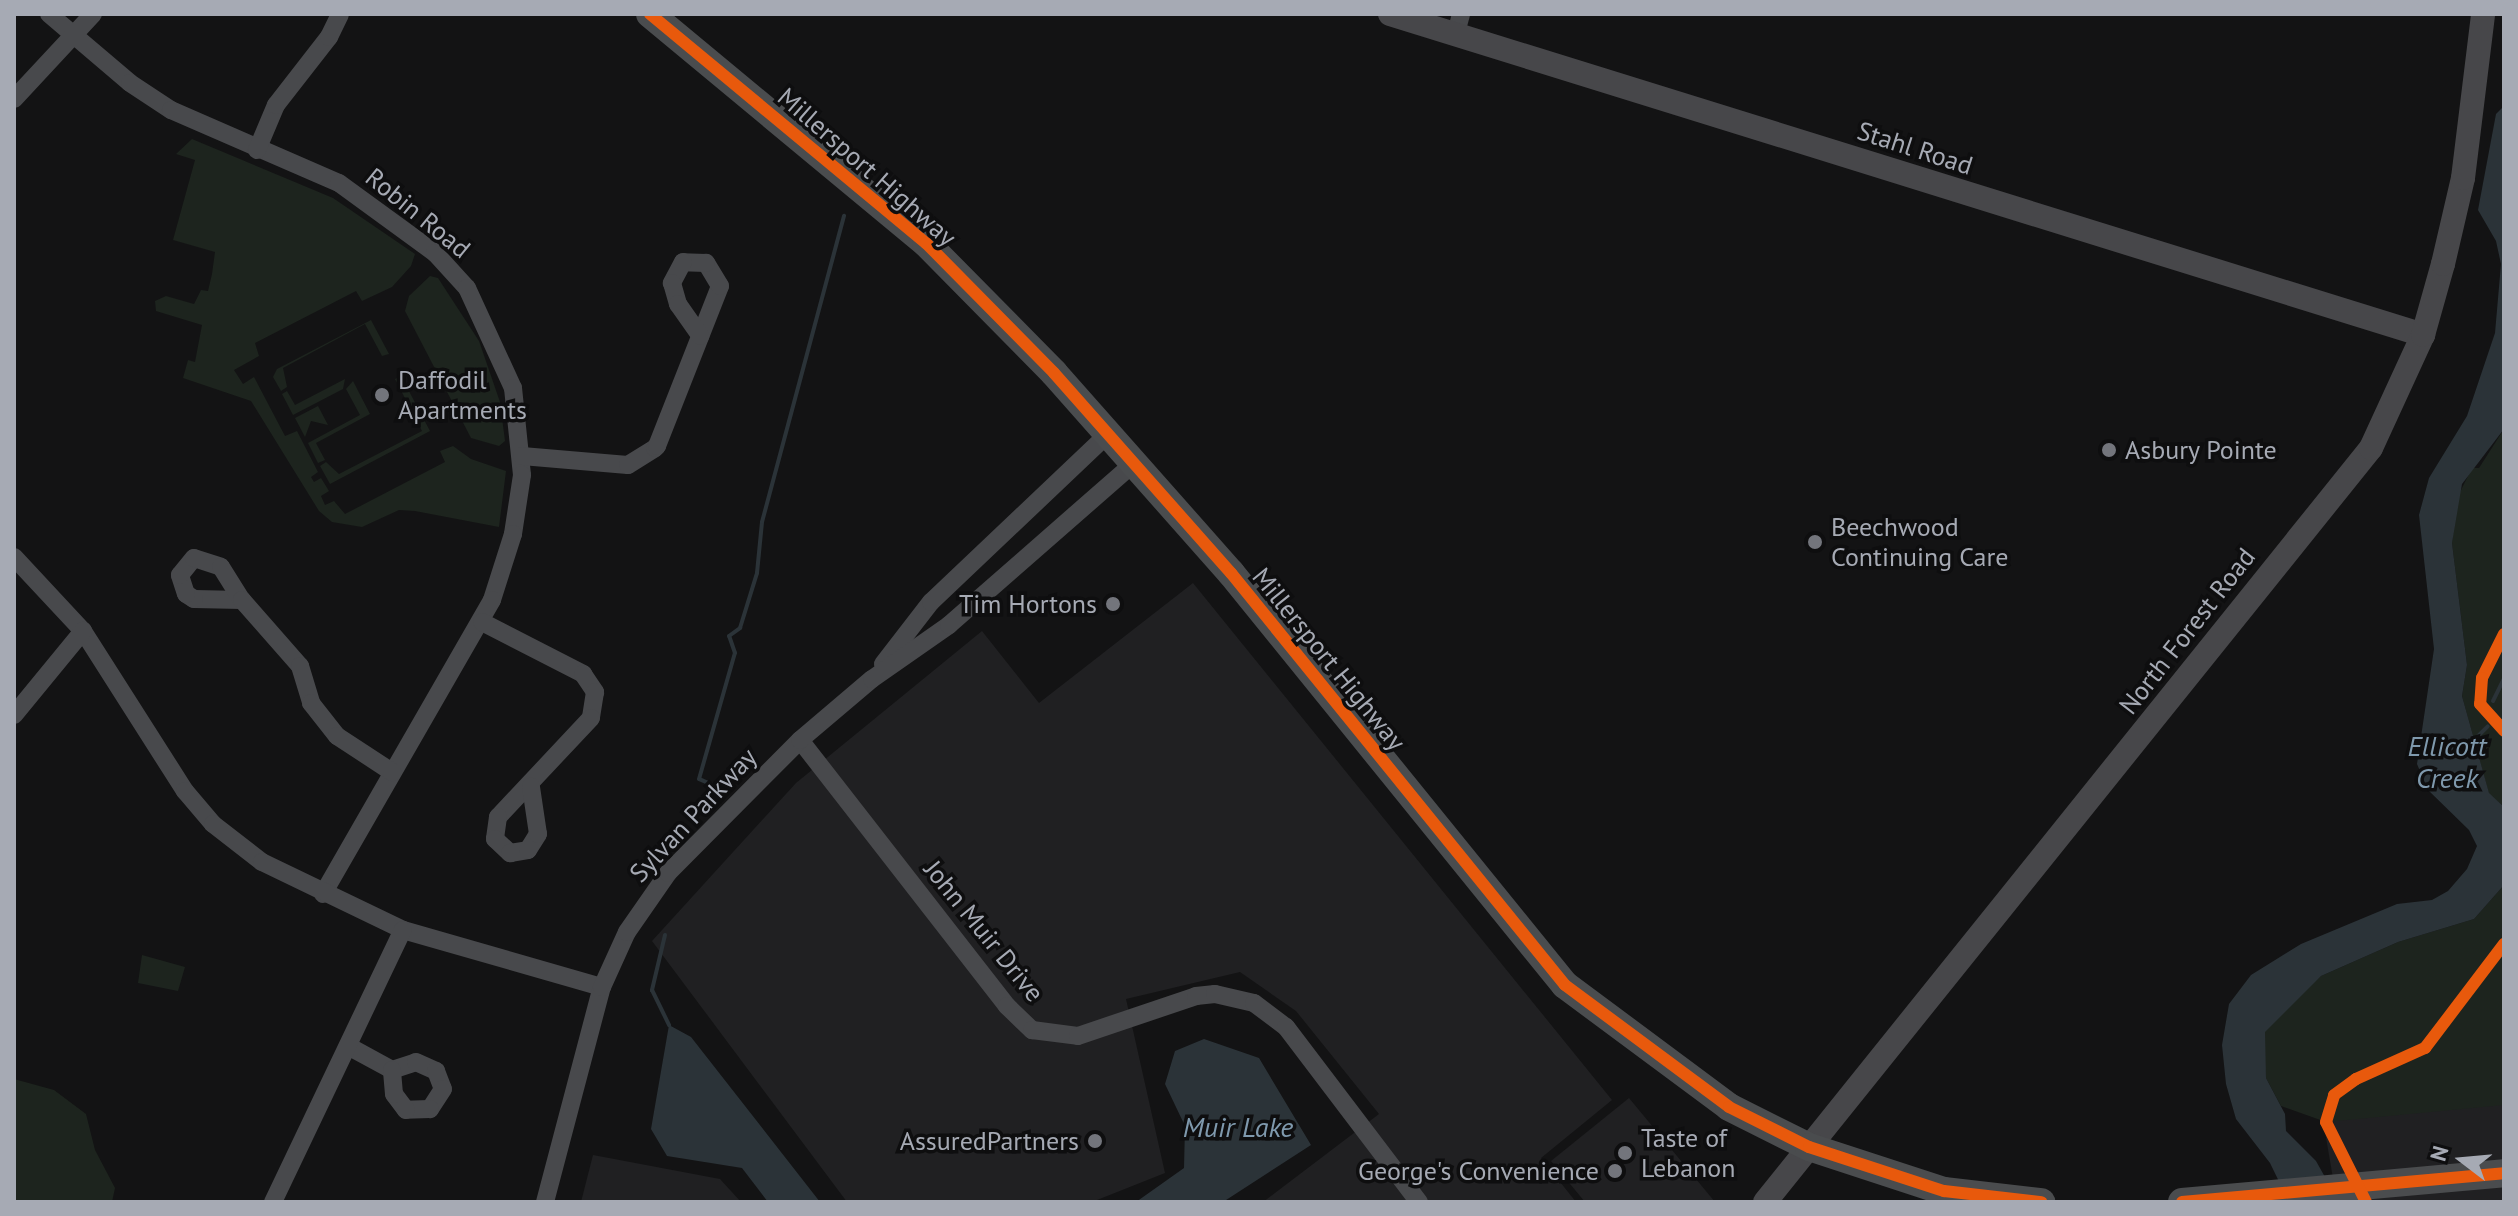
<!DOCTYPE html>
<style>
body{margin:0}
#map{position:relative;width:2518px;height:1216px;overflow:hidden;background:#131314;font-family:"PT Sans",sans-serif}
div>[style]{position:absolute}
.built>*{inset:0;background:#202022}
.green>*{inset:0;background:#1d241e}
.water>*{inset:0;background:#2b3338}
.stream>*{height:4px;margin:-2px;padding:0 2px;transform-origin:2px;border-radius:2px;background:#2b3338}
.street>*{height:18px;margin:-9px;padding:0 9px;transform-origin:9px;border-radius:9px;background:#48494c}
.secondary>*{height:24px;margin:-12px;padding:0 12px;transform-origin:12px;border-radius:12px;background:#47474a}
.primary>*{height:28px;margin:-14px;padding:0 14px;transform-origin:14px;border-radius:14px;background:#4a4c4e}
.cycleway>*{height:12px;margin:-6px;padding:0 6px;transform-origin:6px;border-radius:6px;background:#e8590c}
.dots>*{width:22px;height:22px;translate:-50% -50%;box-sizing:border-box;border:4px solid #0e0e0f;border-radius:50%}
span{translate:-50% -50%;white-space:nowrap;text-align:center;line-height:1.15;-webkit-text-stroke:7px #0e0e0f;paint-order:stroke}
.street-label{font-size:26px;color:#a6aab4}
.poi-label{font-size:26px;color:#a6aab4}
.left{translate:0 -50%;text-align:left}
.right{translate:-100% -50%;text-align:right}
.water-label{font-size:28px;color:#7f99ad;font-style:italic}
.frame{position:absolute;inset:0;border:16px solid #a6aab4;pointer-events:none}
.north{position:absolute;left:2422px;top:1120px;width:80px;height:80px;-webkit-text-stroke:6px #0e0e0f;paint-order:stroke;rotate:286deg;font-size:22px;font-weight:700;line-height:32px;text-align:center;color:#a6aab4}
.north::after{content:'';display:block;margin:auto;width:28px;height:36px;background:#a6aab4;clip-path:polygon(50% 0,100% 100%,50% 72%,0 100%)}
</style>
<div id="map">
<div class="built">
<div style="clip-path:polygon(1193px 583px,1612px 1100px,1541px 1158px,1576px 1202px,1263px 1202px,1379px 1114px,1296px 1011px,1240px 972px,1126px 999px,1165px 1173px,1092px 1202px,847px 1202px,652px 941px,796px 783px,982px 631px,1039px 703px)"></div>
<div style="clip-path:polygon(2504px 1043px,2504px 1202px,2337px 1202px,2320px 1102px)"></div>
<div style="clip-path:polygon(1629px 1098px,1715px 1202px,1585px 1202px,1551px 1161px)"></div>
<div style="clip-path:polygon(593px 1155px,720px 1179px,741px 1202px,581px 1202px)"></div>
</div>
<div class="green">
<div style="clip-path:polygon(192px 139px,333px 198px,415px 254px,411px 266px,392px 287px,362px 301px,356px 291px,255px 343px,259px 356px,234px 370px,243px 384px,254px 377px,285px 436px,297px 431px,318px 472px,311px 477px,314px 482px,321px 478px,329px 491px,321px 496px,325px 505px,334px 501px,345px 514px,445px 462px,440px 451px,453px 446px,471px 459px,506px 471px,499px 527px,415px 511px,399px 510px,362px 527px,332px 522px,319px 511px,251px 401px,183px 378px,188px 360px,195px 362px,202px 325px,156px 311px,155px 301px,166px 296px,194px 304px,201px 290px,208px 291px,212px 274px,215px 252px,173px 240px,195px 160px,176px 154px)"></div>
<div style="clip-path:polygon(430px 276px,438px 278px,479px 341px,500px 402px,505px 441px,499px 446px,471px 438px,405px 311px,409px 296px)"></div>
<div style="clip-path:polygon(371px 320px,389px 354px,382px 356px,365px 324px,283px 368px,287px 387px,281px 391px,273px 377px,277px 369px)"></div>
<div style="clip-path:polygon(401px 376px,430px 431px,330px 484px,320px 466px,326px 462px,339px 474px,422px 431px,395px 379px)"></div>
<div style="clip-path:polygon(345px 379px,343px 389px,293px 415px,282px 394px,287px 391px,295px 405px)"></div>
<div style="clip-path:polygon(353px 381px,370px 414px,316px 443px,325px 460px,318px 463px,308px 443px,360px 415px,346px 389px)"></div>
<div style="clip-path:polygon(318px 406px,328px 425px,311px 421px,305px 437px,295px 418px)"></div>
<div style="clip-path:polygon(2504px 408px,2504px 807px,2489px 794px,2462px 696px,2467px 665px,2452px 543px,2457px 498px,2472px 468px,2479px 468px,2504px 429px)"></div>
<div style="clip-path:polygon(2504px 885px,2504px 1105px,2326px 1122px,2281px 1106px,2266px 1078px,2261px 1033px,2307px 988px,2321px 976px,2398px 942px,2474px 919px)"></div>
<div style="clip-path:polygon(142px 955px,185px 967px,178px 991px,138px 983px)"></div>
<div style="clip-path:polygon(14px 1079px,54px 1090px,86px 1114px,95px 1150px,115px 1188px,112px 1202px,14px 1202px)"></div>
</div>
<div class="water">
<div style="clip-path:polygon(2504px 106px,2504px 429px,2462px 484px,2452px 543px,2467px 665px,2462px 696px,2489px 793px,2504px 807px,2504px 885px,2474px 919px,2398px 942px,2321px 976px,2265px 1032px,2266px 1078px,2285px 1114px,2286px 1131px,2316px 1161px,2339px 1202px,2289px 1202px,2270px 1163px,2236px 1119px,2226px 1084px,2222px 1045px,2229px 1004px,2251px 975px,2301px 944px,2397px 904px,2432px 900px,2448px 891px,2467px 869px,2477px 846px,2469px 830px,2428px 790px,2417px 764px,2434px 649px,2419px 515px,2429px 478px,2467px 416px,2495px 333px,2501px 264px,2496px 241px,2478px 210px,2496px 114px)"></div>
<div style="clip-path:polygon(669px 1025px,691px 1037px,820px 1202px,768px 1202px,742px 1168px,667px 1156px,651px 1129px)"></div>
<div style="clip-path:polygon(1204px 1039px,1259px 1058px,1311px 1145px,1223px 1202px,1136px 1202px,1184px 1168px,1185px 1126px,1165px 1084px,1175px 1051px)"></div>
</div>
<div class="stream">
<div style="left:2493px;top:701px;width:25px;rotate:-64deg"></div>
<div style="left:2470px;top:744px;width:25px;rotate:-45deg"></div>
<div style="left:715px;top:786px;width:17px;rotate:-156deg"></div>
<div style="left:699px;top:779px;width:131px;rotate:-74.1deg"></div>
<div style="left:735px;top:653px;width:18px;rotate:-109deg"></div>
<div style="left:729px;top:636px;width:14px;rotate:-36deg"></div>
<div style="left:740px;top:628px;width:58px;rotate:-72.8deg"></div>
<div style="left:757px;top:573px;width:51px;rotate:-84.4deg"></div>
<div style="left:762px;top:522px;width:317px;rotate:-75deg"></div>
<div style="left:665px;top:935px;width:57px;rotate:103.3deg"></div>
<div style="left:652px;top:990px;width:39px;rotate:64deg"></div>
</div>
<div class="street">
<div style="left:49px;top:14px;width:106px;rotate:40.4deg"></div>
<div style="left:130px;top:83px;width:49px;rotate:33.4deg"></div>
<div style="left:171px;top:110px;width:183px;rotate:23.5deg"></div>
<div style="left:339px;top:183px;width:119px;rotate:36.1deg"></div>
<div style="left:435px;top:253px;width:47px;rotate:47.6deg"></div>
<div style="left:467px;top:288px;width:110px;rotate:65.3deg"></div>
<div style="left:513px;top:388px;width:87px;rotate:84.1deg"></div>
<div style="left:522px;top:475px;width:60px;rotate:98.7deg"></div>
<div style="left:513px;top:534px;width:69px;rotate:107.7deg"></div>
<div style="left:492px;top:600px;width:339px;rotate:119.9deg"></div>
<div style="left:1456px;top:33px;width:20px;rotate:-75deg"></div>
<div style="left:14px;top:99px;width:116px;rotate:-47.1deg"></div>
<div style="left:257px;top:150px;width:49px;rotate:-67.1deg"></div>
<div style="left:276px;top:105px;width:86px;rotate:-52.1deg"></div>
<div style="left:329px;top:37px;width:25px;rotate:-64deg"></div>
<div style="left:522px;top:456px;width:106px;rotate:4.9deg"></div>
<div style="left:628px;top:465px;width:32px;rotate:-32deg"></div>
<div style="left:655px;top:448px;width:3px;rotate:-45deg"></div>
<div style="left:657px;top:446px;width:172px;rotate:-68.5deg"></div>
<div style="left:720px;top:286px;width:27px;rotate:-121deg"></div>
<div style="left:706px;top:263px;width:23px;rotate:-178deg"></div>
<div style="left:683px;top:262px;width:24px;rotate:118deg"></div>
<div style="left:672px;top:283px;width:22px;rotate:74deg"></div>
<div style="left:678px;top:304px;width:39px;rotate:55deg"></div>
<div style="left:14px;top:557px;width:101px;rotate:47deg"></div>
<div style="left:83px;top:631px;width:190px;rotate:57.5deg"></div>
<div style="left:185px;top:791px;width:43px;rotate:49.7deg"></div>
<div style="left:213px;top:824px;width:62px;rotate:37.8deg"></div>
<div style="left:262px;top:862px;width:157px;rotate:25.7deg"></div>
<div style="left:403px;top:930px;width:207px;rotate:16deg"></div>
<div style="left:242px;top:600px;width:48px;rotate:-178.8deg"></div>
<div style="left:194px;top:599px;width:9px;rotate:-148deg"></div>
<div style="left:186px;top:594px;width:20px;rotate:-108deg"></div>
<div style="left:180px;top:575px;width:22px;rotate:-51deg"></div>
<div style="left:194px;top:558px;width:28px;rotate:18deg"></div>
<div style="left:221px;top:567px;width:39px;rotate:58deg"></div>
<div style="left:242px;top:600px;width:88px;rotate:48.7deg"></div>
<div style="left:300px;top:666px;width:39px;rotate:73deg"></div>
<div style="left:311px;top:703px;width:42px;rotate:51.8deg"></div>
<div style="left:337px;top:736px;width:66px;rotate:33.2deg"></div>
<div style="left:482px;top:622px;width:114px;rotate:27.2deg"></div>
<div style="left:583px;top:674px;width:22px;rotate:56deg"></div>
<div style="left:595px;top:692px;width:26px;rotate:99deg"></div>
<div style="left:591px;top:718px;width:136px;rotate:133.2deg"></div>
<div style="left:498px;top:817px;width:22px;rotate:98deg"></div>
<div style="left:495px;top:839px;width:21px;rotate:43deg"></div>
<div style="left:510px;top:853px;width:18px;rotate:-9deg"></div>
<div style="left:528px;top:850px;width:19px;rotate:-58deg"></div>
<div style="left:538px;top:834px;width:48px;rotate:-98.5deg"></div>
<div style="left:883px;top:664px;width:78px;rotate:-52.3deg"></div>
<div style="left:931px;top:602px;width:244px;rotate:-43.5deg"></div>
<div style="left:14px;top:715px;width:109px;rotate:-50.6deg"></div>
<div style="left:800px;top:740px;width:337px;rotate:52.1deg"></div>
<div style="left:1007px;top:1006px;width:35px;rotate:44deg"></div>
<div style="left:1032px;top:1030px;width:46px;rotate:7.4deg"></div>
<div style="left:1078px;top:1036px;width:125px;rotate:-18.7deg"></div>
<div style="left:1196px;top:996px;width:19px;rotate:-6deg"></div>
<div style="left:1215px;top:994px;width:40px;rotate:13deg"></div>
<div style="left:1254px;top:1003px;width:40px;rotate:37deg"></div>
<div style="left:1286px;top:1027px;width:220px;rotate:52.8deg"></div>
<div style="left:348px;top:1046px;width:50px;rotate:28.6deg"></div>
<div style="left:392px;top:1070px;width:25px;rotate:-18deg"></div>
<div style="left:416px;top:1062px;width:22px;rotate:24deg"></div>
<div style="left:436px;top:1071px;width:19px;rotate:69deg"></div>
<div style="left:443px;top:1089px;width:24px;rotate:123deg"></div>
<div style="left:430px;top:1109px;width:24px;rotate:178deg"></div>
<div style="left:406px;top:1110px;width:20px;rotate:-127deg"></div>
<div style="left:394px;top:1094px;width:24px;rotate:-95deg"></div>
<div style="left:273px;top:1202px;width:301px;rotate:-64.5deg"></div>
<div style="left:545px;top:1202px;width:222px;rotate:-75.2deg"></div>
<div style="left:602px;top:987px;width:60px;rotate:-65.6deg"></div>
<div style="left:627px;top:932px;width:72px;rotate:-55.2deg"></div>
<div style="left:668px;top:873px;width:187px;rotate:-45.2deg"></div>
<div style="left:800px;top:740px;width:94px;rotate:-40.3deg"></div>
<div style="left:872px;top:679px;width:94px;rotate:-35deg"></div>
<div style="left:949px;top:625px;width:246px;rotate:-41.2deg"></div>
</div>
<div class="secondary">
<div style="left:1390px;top:14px;width:1082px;rotate:17.26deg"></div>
<div style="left:1765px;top:1202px;width:967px;rotate:-51.21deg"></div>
<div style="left:2371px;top:448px;width:124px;rotate:-65.3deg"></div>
<div style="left:2423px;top:335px;width:74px;rotate:-74.3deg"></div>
<div style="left:2443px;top:264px;width:88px;rotate:-76.9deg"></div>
<div style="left:2463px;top:178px;width:165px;rotate:-83deg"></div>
</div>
<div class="primary">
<div style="left:650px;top:14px;width:359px;rotate:39.7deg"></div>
<div style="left:926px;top:243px;width:182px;rotate:45.4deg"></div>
<div style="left:1054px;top:373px;width:267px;rotate:48.5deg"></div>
<div style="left:1231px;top:573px;width:530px;rotate:50.97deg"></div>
<div style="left:1565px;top:985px;width:204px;rotate:36.6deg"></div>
<div style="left:1729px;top:1107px;width:89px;rotate:26.6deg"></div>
<div style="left:1809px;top:1147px;width:142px;rotate:18.1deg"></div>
<div style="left:1944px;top:1191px;width:98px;rotate:6.5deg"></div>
<div style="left:2182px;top:1202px;width:323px;rotate:-5.1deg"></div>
</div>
<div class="cycleway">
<div style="left:650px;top:14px;width:359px;rotate:39.7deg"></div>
<div style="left:926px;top:243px;width:182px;rotate:45.4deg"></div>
<div style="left:1054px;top:373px;width:267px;rotate:48.5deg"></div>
<div style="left:1231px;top:573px;width:530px;rotate:50.97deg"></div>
<div style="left:1565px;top:985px;width:204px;rotate:36.6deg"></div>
<div style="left:1729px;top:1107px;width:89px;rotate:26.6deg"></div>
<div style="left:1809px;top:1147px;width:142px;rotate:18.1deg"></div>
<div style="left:1944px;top:1191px;width:98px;rotate:6.5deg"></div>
<div style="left:2504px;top:634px;width:49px;rotate:116.6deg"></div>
<div style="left:2482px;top:678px;width:26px;rotate:94deg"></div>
<div style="left:2480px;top:704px;width:36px;rotate:48deg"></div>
<div style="left:2182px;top:1202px;width:323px;rotate:-5.1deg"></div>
<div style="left:2366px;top:1202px;width:89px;rotate:-116.6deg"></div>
<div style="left:2326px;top:1122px;width:28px;rotate:-73deg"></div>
<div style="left:2334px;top:1095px;width:27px;rotate:-36deg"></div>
<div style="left:2356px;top:1079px;width:76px;rotate:-24.2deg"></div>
<div style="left:2425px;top:1048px;width:131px;rotate:-52.8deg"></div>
</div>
<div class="dots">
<div style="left:382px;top:395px;background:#73757c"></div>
<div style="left:2109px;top:450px;background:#73757c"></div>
<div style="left:1815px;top:542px;background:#73757c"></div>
<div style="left:1113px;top:604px;background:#73757c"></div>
<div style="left:1095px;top:1141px;background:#73757c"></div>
<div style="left:1625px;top:1153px;background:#73757c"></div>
<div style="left:1615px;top:1171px;background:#73757c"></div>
</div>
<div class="street-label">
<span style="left:1915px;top:148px;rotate:18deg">Stahl Road</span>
<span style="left:867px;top:167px;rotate:41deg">Millersport Highway</span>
<span style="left:418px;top:213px;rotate:39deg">Robin Road</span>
<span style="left:2187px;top:631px;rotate:-52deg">North Forest Road</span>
<span style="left:1329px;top:659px;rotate:51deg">Millersport Highway</span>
<span style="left:693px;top:815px;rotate:-47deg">Sylvan Parkway</span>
<span style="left:984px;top:931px;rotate:51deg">John Muir Drive</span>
</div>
<div class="poi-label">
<span class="left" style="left:398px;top:395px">Daffodil<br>Apartments</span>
<span class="left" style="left:2125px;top:450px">Asbury Pointe</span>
<span class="left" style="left:1831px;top:542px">Beechwood<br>Continuing Care</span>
<span class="right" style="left:1097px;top:604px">Tim Hortons</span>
<span class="left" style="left:1641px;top:1153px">Taste of<br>Lebanon</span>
<span class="right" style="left:1079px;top:1141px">AssuredPartners</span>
<span class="right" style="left:1599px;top:1171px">George's Convenience</span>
</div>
<div class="water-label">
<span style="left:2447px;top:762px">Ellicott<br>Creek</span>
<span style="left:1238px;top:1127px">Muir Lake</span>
</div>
<div class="frame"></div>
<div class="north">N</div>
</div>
